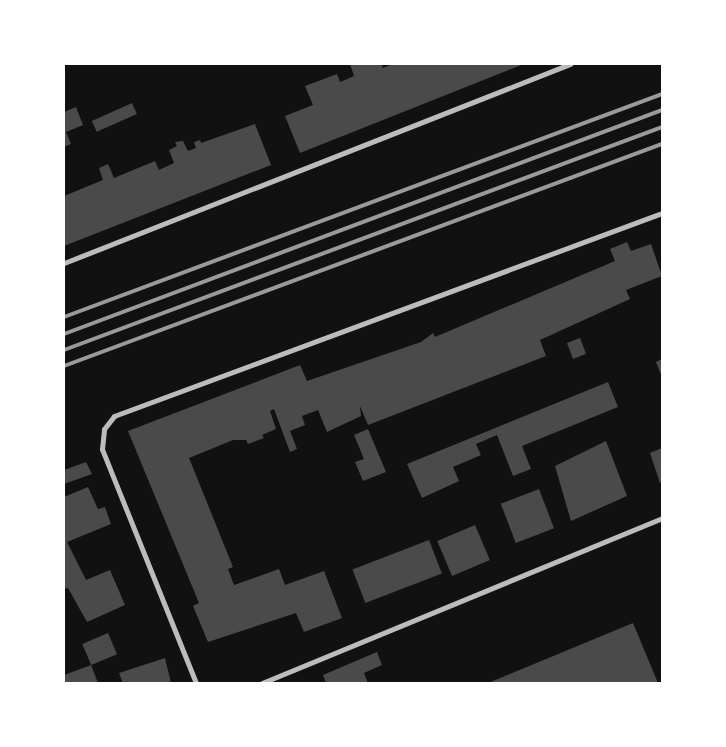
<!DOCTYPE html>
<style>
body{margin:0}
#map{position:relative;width:726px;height:747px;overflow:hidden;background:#111;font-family:"Crimson Pro",serif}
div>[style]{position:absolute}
.building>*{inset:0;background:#4a4a4a;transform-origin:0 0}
.minor>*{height:5px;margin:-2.5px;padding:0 2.5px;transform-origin:2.5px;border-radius:2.5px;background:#bcbcbc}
.rail>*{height:4px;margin:-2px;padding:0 2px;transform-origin:2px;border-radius:2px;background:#9a9a9a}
span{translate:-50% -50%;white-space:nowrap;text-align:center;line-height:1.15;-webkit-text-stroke:4px #fff;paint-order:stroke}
.frame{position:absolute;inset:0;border:65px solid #fff;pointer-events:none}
</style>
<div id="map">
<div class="building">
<div style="clip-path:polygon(350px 64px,381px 64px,383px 68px,393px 64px,524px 64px,300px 153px,285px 116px,313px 105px,305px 86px,337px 74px,340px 82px,354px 76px)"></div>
<div style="left:132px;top:103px;width:12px;height:44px;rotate:66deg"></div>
<div style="clip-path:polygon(76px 107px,83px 125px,66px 132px,71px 144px,64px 147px,64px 112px)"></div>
<div style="clip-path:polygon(255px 124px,271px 165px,64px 246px,64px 196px,103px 180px,99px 168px,108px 164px,114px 178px,155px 161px,159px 170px,174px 163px,169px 150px,177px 146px,175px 142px,183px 141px,188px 151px,196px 148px,194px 142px,200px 140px,201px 143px)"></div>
<div style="clip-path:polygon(627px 242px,631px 251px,651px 244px,662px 276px,626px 290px,630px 299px,540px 340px,546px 356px,368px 425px,360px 406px,361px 416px,327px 432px,318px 410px,302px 416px,305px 425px,290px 431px,297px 449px,290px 452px,274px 409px,270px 411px,276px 429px,262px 435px,264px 438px,248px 444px,246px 440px,233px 440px,189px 458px,233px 567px,228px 569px,234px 585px,279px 569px,285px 585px,324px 571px,342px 618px,304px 632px,296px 613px,208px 642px,193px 606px,199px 603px,128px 431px,300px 365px,307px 381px,421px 342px,433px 333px,435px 337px,615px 261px,610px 249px)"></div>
<div style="left:580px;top:338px;width:17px;height:14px;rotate:69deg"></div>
<div style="clip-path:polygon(662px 359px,662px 377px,656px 362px)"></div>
<div style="clip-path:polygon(608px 382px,618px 407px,522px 446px,531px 469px,513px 476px,497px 435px,476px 444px,481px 455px,453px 467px,459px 481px,422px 498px,407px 464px)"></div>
<div style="clip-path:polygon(368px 429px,386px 472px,363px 481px,355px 462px,364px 459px,354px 435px)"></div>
<div style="clip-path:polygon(606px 441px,627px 496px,571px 521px,555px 466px)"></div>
<div style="clip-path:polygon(662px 448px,662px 482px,660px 483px,650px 453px)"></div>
<div style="clip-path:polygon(86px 462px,92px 474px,64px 484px,64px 470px)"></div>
<div style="clip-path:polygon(88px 487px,98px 509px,105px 507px,111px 524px,67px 542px,86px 580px,110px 570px,125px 605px,87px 622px,68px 588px,64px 589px,64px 497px)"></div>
<div style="left:539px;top:489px;width:42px;height:41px;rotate:69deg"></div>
<div style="left:475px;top:525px;width:38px;height:41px;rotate:67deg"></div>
<div style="left:429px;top:540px;width:36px;height:82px;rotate:69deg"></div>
<div style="clip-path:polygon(633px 623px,658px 683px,488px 683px)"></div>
<div style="left:108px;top:633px;width:23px;height:28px;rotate:67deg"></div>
<div style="clip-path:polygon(377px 652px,382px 665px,364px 673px,368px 683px,326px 683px,323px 675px)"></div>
<div style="clip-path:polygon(165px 658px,171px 683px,123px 683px,119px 673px)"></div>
<div style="clip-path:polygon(91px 665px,98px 683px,64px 683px,64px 675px)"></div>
</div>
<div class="minor">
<div style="left:64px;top:263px;width:544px;rotate:-21.47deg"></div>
<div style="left:196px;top:683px;width:252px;rotate:-111.9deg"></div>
<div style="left:102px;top:449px;width:20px;rotate:-84deg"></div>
<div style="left:104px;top:429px;width:16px;rotate:-52deg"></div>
<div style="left:114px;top:416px;width:584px;rotate:-20.33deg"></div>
<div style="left:262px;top:683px;width:433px;rotate:-22.4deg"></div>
</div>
<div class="rail">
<div style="left:64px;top:317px;width:638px;rotate:-20.45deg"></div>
<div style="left:64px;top:334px;width:639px;rotate:-20.54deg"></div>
<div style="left:64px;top:350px;width:638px;rotate:-20.45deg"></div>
<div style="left:64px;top:366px;width:638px;rotate:-20.37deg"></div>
</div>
<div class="frame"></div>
</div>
